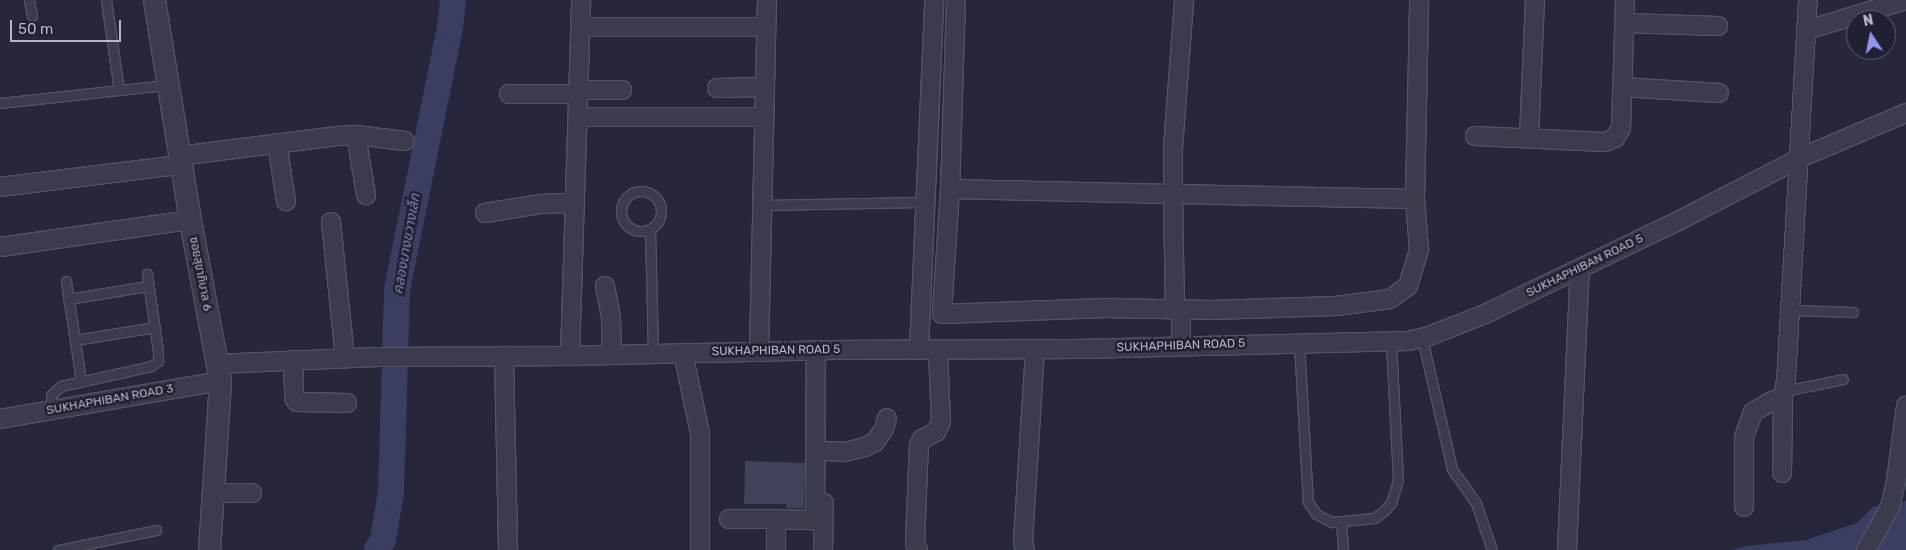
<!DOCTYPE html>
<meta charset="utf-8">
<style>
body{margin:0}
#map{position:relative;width:1906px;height:550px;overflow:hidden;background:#26273b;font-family:Rubik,"Noto Sans Thai",sans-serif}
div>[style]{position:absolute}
.water>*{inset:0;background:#3b3d61}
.river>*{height:26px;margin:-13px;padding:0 13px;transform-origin:13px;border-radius:13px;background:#3b3d61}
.building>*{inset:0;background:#404259}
.roads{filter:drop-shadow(1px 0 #525364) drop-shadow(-1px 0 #525364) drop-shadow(0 1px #525364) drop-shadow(0 -1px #525364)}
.service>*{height:9px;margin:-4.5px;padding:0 4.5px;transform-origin:4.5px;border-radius:4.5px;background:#3a3b4c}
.service>.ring{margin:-4.5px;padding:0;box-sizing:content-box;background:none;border:9px solid #3a3b4c;border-radius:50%}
.minor>*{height:18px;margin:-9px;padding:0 9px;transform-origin:9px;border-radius:9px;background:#3a3b4c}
.tertiary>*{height:21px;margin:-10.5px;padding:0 10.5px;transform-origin:10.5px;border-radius:10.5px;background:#3a3b4c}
span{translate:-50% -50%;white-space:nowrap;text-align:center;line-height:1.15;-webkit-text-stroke:5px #1f2031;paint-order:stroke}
.street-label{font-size:12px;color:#b5b6c7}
.water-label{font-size:14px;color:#878ab1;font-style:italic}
.north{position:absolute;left:1846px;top:10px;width:50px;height:50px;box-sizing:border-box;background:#1f2031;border:1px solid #5b5c6d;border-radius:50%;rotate:349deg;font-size:14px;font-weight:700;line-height:20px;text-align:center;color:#b5b6c7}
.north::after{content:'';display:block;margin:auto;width:18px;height:22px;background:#9395ef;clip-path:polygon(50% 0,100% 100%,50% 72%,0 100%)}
.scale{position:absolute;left:10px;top:20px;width:111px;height:22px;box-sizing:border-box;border:2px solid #b5b6c7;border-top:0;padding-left:6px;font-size:15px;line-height:18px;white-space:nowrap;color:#b5b6c7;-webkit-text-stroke:4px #1f2031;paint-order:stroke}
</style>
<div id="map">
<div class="water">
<div style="clip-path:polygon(1906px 501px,1906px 550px,1732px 550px,1745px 546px,1806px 540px,1857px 523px,1873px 507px)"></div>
</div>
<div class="river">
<div style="left:377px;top:550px;width:13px;rotate:-61deg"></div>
<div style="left:383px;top:539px;width:48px;rotate:-80.3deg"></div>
<div style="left:391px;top:492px;width:202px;rotate:-88.3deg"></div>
<div style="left:397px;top:290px;width:267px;rotate:-78.6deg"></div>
<div style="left:450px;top:28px;width:28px;rotate:-84deg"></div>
</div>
<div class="building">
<div style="clip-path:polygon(745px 461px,805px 463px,804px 508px,786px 508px,786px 504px,744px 504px)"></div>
</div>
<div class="roads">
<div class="service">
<div style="left:29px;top:0;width:16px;rotate:79deg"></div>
<div style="left:106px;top:0;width:91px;rotate:81.8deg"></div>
<div style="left:0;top:103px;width:168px;rotate:-6.2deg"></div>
<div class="ring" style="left:621px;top:191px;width:31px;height:31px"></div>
<div style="left:763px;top:205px;width:157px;rotate:-1.1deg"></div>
<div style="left:650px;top:229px;width:124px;rotate:88.6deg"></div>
<div style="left:66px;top:281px;width:101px;rotate:81.5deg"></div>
<div style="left:68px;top:299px;width:81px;rotate:-9.2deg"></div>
<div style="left:1791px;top:310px;width:62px;rotate:1.8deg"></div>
<div style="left:1422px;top:338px;width:134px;rotate:77.1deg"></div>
<div style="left:1452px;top:469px;width:42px;rotate:54.8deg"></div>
<div style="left:1476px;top:503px;width:50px;rotate:71.2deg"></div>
<div style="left:75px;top:340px;width:81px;rotate:-9.2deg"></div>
<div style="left:1299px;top:343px;width:159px;rotate:86.8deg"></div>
<div style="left:1308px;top:502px;width:14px;rotate:56deg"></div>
<div style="left:1316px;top:514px;width:18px;rotate:27deg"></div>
<div style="left:1332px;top:522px;width:42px;rotate:-5.4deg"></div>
<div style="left:1374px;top:518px;width:12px;rotate:-35deg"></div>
<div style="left:1384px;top:511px;width:11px;rotate:-49deg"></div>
<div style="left:1391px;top:503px;width:24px;rotate:-73deg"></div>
<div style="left:1398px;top:480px;width:139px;rotate:-92.9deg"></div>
<div style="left:1784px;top:391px;width:60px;rotate:-11.5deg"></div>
<div style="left:51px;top:410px;width:15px;rotate:-90deg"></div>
<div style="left:51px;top:395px;width:13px;rotate:-42deg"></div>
<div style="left:61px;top:386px;width:92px;rotate:-12.5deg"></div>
<div style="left:151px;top:366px;width:9px;rotate:-36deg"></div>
<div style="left:158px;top:361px;width:10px;rotate:-90deg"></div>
<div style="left:158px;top:351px;width:78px;rotate:-98.1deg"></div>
<div style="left:1341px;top:521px;width:29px;rotate:86deg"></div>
<div style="left:58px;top:550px;width:100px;rotate:-11.5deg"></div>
</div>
<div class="minor">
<div style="left:956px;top:0;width:189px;rotate:91.8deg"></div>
<div style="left:950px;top:189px;width:125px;rotate:93.7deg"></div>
<div style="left:942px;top:314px;width:164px;rotate:-2.1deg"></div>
<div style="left:1106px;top:308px;width:106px;rotate:1.1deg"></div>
<div style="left:1212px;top:310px;width:124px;rotate:-1.8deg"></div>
<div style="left:1336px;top:306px;width:54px;rotate:-7.4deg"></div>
<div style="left:1390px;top:299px;width:22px;rotate:-36deg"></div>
<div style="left:1408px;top:286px;width:39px;rotate:-73deg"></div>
<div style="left:1419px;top:249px;width:50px;rotate:-94.6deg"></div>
<div style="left:1415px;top:199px;width:199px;rotate:-88.8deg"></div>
<div style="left:1625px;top:23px;width:93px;rotate:1.8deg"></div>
<div style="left:580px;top:27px;width:186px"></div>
<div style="left:1807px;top:30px;width:103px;rotate:-16.9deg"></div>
<div style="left:1622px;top:87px;width:97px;rotate:3.5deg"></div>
<div style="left:717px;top:88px;width:48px;rotate:-1.2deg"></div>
<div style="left:579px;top:90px;width:43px"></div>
<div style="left:509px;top:94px;width:69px"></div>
<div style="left:578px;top:117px;width:186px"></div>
<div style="left:356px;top:135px;width:61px;rotate:80.5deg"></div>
<div style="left:1475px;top:136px;width:130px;rotate:2.6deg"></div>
<div style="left:1605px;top:142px;width:11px;rotate:-22deg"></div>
<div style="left:1615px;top:138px;width:12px;rotate:-59deg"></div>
<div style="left:1621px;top:128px;width:128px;rotate:-88.2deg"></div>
<div style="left:1529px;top:137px;width:137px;rotate:-87.5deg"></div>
<div style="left:277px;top:143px;width:59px;rotate:81.2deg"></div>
<div style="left:179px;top:156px;width:160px;rotate:-7.2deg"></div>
<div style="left:338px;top:136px;width:18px;rotate:-3deg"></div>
<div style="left:356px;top:135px;width:49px;rotate:7deg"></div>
<div style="left:0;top:187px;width:181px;rotate:-7deg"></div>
<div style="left:950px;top:189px;width:223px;rotate:1.3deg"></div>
<div style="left:1173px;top:194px;width:46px;rotate:-90deg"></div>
<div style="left:1173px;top:148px;width:148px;rotate:-85.7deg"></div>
<div style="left:485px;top:213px;width:57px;rotate:-9.1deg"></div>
<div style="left:541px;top:204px;width:34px;rotate:-2deg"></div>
<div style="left:331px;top:222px;width:137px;rotate:84.1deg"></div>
<div style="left:0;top:247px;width:192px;rotate:-8.1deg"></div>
<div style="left:605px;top:286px;width:31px;rotate:79deg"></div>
<div style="left:611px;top:316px;width:39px;rotate:89deg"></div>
<div style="left:1175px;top:310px;width:116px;rotate:-91deg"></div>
<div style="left:1173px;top:194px;width:242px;rotate:1.2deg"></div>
<div style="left:1181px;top:346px;width:37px;rotate:-90deg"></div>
<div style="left:919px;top:350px;width:350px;rotate:-87.5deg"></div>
<div style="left:759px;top:351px;width:351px;rotate:-88.7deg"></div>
<div style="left:683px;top:353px;width:82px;rotate:78deg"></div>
<div style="left:700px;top:433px;width:117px;rotate:90deg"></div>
<div style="left:504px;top:356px;width:194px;rotate:88.8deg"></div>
<div style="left:570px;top:356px;width:356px;rotate:-88.2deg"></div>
<div style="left:293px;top:360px;width:38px;rotate:88deg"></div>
<div style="left:294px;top:398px;width:5px;rotate:53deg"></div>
<div style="left:297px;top:402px;width:50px;rotate:1.1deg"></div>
<div style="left:217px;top:364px;width:159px;rotate:-2.5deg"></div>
<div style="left:376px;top:357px;width:194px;rotate:-0.3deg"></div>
<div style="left:570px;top:356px;width:257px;rotate:-1.3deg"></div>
<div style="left:827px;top:350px;width:253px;rotate:-0.2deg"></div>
<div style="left:1080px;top:349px;width:328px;rotate:-1.4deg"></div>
<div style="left:1408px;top:341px;width:22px;rotate:-13deg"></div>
<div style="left:1429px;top:336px;width:60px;rotate:-21.4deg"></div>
<div style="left:1485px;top:314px;width:216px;rotate:-25.7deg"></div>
<div style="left:1680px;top:220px;width:135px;rotate:-27.3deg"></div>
<div style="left:1800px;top:158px;width:115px;rotate:-23deg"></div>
<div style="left:0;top:419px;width:223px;rotate:-9.8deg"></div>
<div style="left:825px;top:451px;width:19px;rotate:3deg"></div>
<div style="left:844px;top:452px;width:22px;rotate:-13deg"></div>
<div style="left:865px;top:447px;width:11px;rotate:-27deg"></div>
<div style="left:875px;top:442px;width:16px;rotate:-55deg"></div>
<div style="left:884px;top:429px;width:11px;rotate:-75deg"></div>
<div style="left:1782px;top:473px;width:76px;rotate:-89.2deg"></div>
<div style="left:213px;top:493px;width:39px"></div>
<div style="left:1744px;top:507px;width:70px;rotate:-90deg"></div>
<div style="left:1744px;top:437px;width:27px;rotate:-70deg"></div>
<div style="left:1753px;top:412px;width:20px;rotate:-30deg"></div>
<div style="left:1770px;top:402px;width:14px;rotate:-21deg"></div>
<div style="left:1783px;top:397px;width:17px;rotate:-80deg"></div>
<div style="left:1786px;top:380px;width:381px;rotate:-86.7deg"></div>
<div style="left:729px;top:519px;width:47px"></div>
<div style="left:776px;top:550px;width:31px;rotate:-90deg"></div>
<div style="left:776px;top:519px;width:36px;rotate:2deg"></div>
<div style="left:812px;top:520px;width:6px;rotate:-59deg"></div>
<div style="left:815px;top:515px;width:165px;rotate:-89.7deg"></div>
<div style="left:823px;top:550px;width:47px;rotate:-88.8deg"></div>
<div style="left:918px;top:550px;width:8px;rotate:-113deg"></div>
<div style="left:915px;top:543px;width:98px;rotate:-87.7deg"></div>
<div style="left:919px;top:445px;width:7px;rotate:-63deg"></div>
<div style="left:922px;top:439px;width:16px;rotate:-27deg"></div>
<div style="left:936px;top:432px;width:11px;rotate:-63deg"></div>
<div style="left:941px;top:422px;width:72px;rotate:-92.4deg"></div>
<div style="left:1025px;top:550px;width:9px;rotate:-103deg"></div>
<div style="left:1023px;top:541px;width:192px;rotate:-86.4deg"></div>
<div style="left:1567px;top:550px;width:282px;rotate:-87.4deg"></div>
<div style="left:1866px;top:550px;width:49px;rotate:-60.8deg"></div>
<div style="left:1890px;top:507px;width:27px;rotate:-77deg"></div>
<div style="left:1896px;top:481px;width:76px;rotate:-82.4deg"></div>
</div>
<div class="tertiary">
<div style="left:154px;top:0;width:223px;rotate:80.7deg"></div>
<div style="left:190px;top:220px;width:164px;rotate:79.4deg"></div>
<div style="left:220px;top:381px;width:169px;rotate:93.7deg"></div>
</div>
</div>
<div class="street-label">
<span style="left:1585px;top:266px;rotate:-26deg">SUKHAPHIBAN ROAD 5</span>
<span style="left:200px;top:274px;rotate:79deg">ซอยสุขาภิบาล 6</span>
<span style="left:1181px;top:346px;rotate:-2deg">SUKHAPHIBAN ROAD 5</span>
<span style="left:776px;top:351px;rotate:-1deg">SUKHAPHIBAN ROAD 5</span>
<span style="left:110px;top:400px;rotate:-10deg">SUKHAPHIBAN ROAD 3</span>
</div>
<div class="water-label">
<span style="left:407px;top:244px;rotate:-80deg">คลองบางขวางเล็ก</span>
</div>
<div class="north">N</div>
<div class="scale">50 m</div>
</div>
